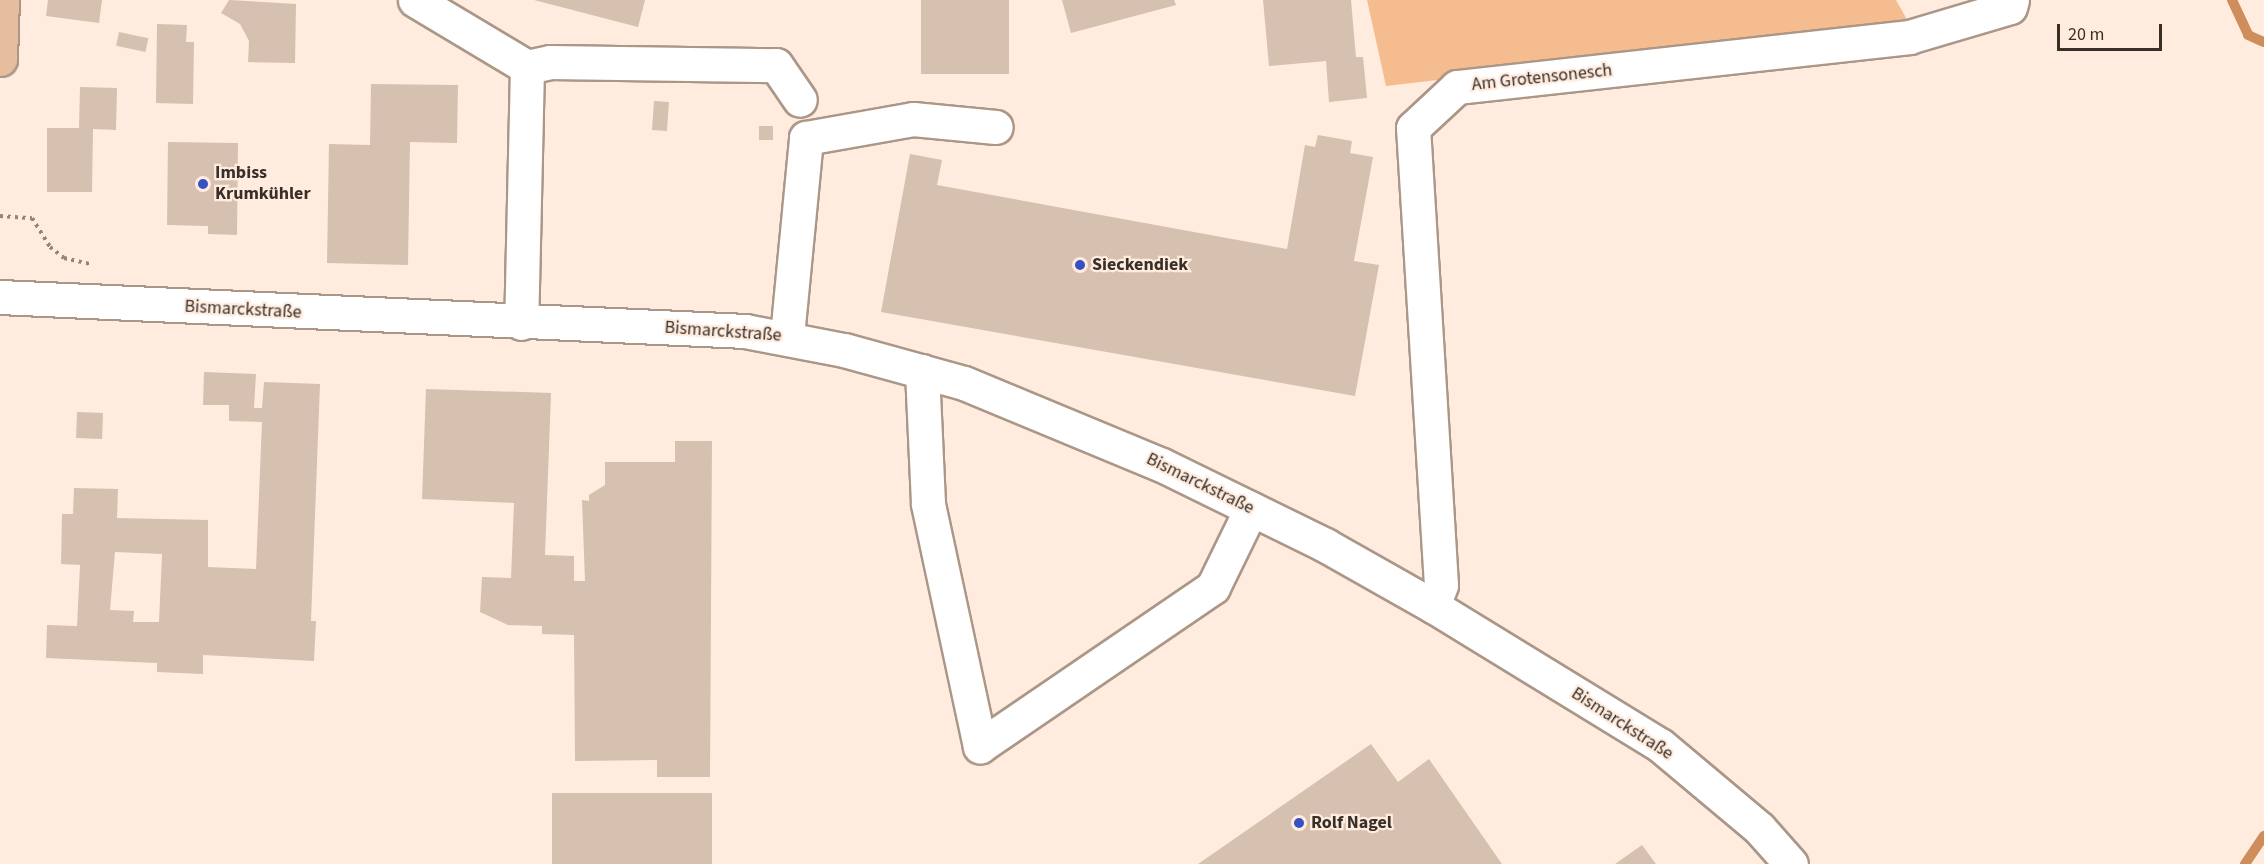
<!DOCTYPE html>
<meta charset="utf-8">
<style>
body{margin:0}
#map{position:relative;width:2264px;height:864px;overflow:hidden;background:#ffecdf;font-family:"Source Sans 3",sans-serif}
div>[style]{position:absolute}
.green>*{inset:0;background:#f5bc90}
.stream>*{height:10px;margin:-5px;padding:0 5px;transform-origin:5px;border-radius:5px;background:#ce8d5b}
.building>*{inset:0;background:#d6c0b0;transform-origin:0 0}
.path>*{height:4px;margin-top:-2px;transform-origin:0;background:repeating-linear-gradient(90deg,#93857c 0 3px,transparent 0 7.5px)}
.roads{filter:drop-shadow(2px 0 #ab9787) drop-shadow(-2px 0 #ab9787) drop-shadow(0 2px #ab9787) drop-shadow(0 -2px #ab9787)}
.minor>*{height:33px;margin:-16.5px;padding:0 16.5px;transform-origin:16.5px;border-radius:16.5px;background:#fff}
.major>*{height:33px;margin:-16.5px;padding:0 16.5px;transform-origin:16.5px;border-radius:16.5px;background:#e6be9e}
.dots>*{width:16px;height:16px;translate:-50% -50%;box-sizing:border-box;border:3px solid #ffecdf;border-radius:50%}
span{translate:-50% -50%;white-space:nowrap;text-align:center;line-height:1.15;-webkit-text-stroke:4.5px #ffecdf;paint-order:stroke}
.street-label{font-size:18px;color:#382f29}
.poi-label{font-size:18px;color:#382f29;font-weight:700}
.left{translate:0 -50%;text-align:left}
.scale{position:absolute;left:2057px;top:24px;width:105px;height:27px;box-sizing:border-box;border:3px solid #382f29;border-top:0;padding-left:8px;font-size:18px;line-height:21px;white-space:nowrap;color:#382f29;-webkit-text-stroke:4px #ffecdf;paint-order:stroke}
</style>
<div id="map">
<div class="green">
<div style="clip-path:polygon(1367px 0,1896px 0,1910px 25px,1386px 86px)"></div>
</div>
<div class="stream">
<div style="left:2232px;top:0;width:38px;rotate:65deg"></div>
<div style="left:2248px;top:35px;width:17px;rotate:24deg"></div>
<div style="left:2245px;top:864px;width:34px;rotate:-56deg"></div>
</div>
<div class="building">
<div style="clip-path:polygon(48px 0,102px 0,99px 23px,46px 16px)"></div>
<div style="clip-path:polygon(229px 0,296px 4px,295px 63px,248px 62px,249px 41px,240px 24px,221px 13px)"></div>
<div style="clip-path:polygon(534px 0,645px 0,638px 27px)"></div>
<div style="left:921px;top:0;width:88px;height:74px"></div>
<div style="clip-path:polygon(1062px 0,1174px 0,1176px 5px,1071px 33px)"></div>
<div style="clip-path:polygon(1263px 0,1351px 0,1356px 57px,1363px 57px,1367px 98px,1329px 102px,1326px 61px,1269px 66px)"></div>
<div style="clip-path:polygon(157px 24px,187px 25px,186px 42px,194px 42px,193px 104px,156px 103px)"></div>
<div style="left:119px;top:32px;width:30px;height:14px;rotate:12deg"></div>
<div style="clip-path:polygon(371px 84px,458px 85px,457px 143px,410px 142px,408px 265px,327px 263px,329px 144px,370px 145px)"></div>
<div style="clip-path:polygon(80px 87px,117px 88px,116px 130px,93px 129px,92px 192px,47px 192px,47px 128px,79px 128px)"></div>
<div style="left:654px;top:101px;width:15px;height:29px;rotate:4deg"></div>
<div style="left:759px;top:126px;width:14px;height:14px"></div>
<div style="clip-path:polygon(1318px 135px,1352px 141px,1350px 153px,1373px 157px,1354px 261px,1379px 265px,1355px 396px,881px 312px,910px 154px,942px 160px,937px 185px,1287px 249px,1305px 145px,1315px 147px)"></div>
<div style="clip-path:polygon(168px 142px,238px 143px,237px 235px,208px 234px,208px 226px,167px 225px)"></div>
<div style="clip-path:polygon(evenodd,204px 372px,256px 374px,254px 408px,262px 408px,264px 382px,320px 384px,311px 621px,316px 621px,314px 661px,203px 655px,203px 674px,157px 672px,157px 663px,46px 658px,47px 625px,77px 626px,80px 565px,61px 564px,62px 514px,73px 514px,74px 488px,118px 489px,117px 518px,208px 520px,208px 567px,256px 569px,262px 422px,229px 421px,229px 405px,203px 405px,204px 372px,115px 552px,162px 554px,159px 622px,133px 622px,134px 611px,110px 610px,115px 552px)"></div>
<div style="clip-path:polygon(426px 389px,551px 393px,545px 555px,574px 556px,574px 581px,585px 581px,582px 500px,589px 501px,589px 495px,605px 485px,605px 462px,675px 462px,675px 441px,712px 441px,710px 777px,657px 777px,657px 760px,575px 761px,574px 635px,542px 634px,542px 626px,508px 625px,480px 612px,482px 577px,511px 578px,514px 503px,422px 499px)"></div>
<div style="left:77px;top:412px;width:26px;height:26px;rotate:2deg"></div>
<div style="clip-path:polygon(1371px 744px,1398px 782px,1429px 759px,1502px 864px,1198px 864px)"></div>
<div style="left:712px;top:793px;width:71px;height:160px;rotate:90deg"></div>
<div style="clip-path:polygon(1642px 845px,1656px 864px,1615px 864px)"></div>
</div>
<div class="path">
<div style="left:0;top:216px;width:32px;rotate:4deg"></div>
<div style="left:32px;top:218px;width:34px;rotate:58deg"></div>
<div style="left:50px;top:247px;width:18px;rotate:38deg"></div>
<div style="left:64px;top:258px;width:26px;rotate:13deg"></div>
</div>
<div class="roads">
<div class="minor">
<div style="left:415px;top:0;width:131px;rotate:30.9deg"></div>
<div style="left:527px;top:67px;width:256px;rotate:91.3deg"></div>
<div style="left:527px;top:67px;width:24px;rotate:-12deg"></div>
<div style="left:550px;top:62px;width:226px;rotate:0.8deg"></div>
<div style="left:776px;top:65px;width:42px;rotate:55.6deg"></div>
<div style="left:0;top:297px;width:746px;rotate:2.61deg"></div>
<div style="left:745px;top:331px;width:101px;rotate:10.9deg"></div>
<div style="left:844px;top:350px;width:124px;rotate:15.4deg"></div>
<div style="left:964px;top:383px;width:214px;rotate:22.5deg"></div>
<div style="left:1162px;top:465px;width:182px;rotate:26.1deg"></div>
<div style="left:1325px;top:545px;width:124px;rotate:29.5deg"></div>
<div style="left:1433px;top:606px;width:266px;rotate:31.5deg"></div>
<div style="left:1660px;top:745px;width:129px;rotate:40deg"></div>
<div style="left:1759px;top:828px;width:48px;rotate:48.4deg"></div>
<div style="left:787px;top:336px;width:199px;rotate:-84.5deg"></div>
<div style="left:806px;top:138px;width:109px;rotate:-10.1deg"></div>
<div style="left:913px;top:119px;width:83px;rotate:5.5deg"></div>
<div style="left:922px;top:371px;width:133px;rotate:87.4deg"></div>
<div style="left:928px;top:504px;width:248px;rotate:77.9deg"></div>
<div style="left:980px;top:746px;width:282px;rotate:-34.3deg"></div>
<div style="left:1213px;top:587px;width:87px;rotate:-64deg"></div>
<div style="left:1433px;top:606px;width:22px;rotate:-69deg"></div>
<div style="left:1441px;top:585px;width:458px;rotate:-93.5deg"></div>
<div style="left:1413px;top:128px;width:60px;rotate:-43deg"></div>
<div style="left:1457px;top:87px;width:455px;rotate:-6.3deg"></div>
<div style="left:1909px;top:37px;width:105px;rotate:-16.5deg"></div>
<div style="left:2010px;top:7px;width:7px;rotate:-74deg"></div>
</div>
<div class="major">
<div style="left:0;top:59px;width:59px;rotate:-88.1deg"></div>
</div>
</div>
<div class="dots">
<div style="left:203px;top:184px;background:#3551c2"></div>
<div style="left:1080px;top:265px;background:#3551c2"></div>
<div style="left:1299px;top:823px;background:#3551c2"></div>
</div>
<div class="street-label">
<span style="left:1542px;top:78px;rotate:-6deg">Am Grotensonesch</span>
<span style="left:243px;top:310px;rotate:3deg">Bismarckstraße</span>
<span style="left:723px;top:332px;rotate:4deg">Bismarckstraße</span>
<span style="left:1200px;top:484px;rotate:26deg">Bismarckstraße</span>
<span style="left:1622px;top:724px;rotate:33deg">Bismarckstraße</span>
</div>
<div class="poi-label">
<span class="left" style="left:215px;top:184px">Imbiss<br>Krumkühler</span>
<span class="left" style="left:1092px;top:265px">Sieckendiek</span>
<span class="left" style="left:1311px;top:823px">Rolf Nagel</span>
</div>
<div class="scale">20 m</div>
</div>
